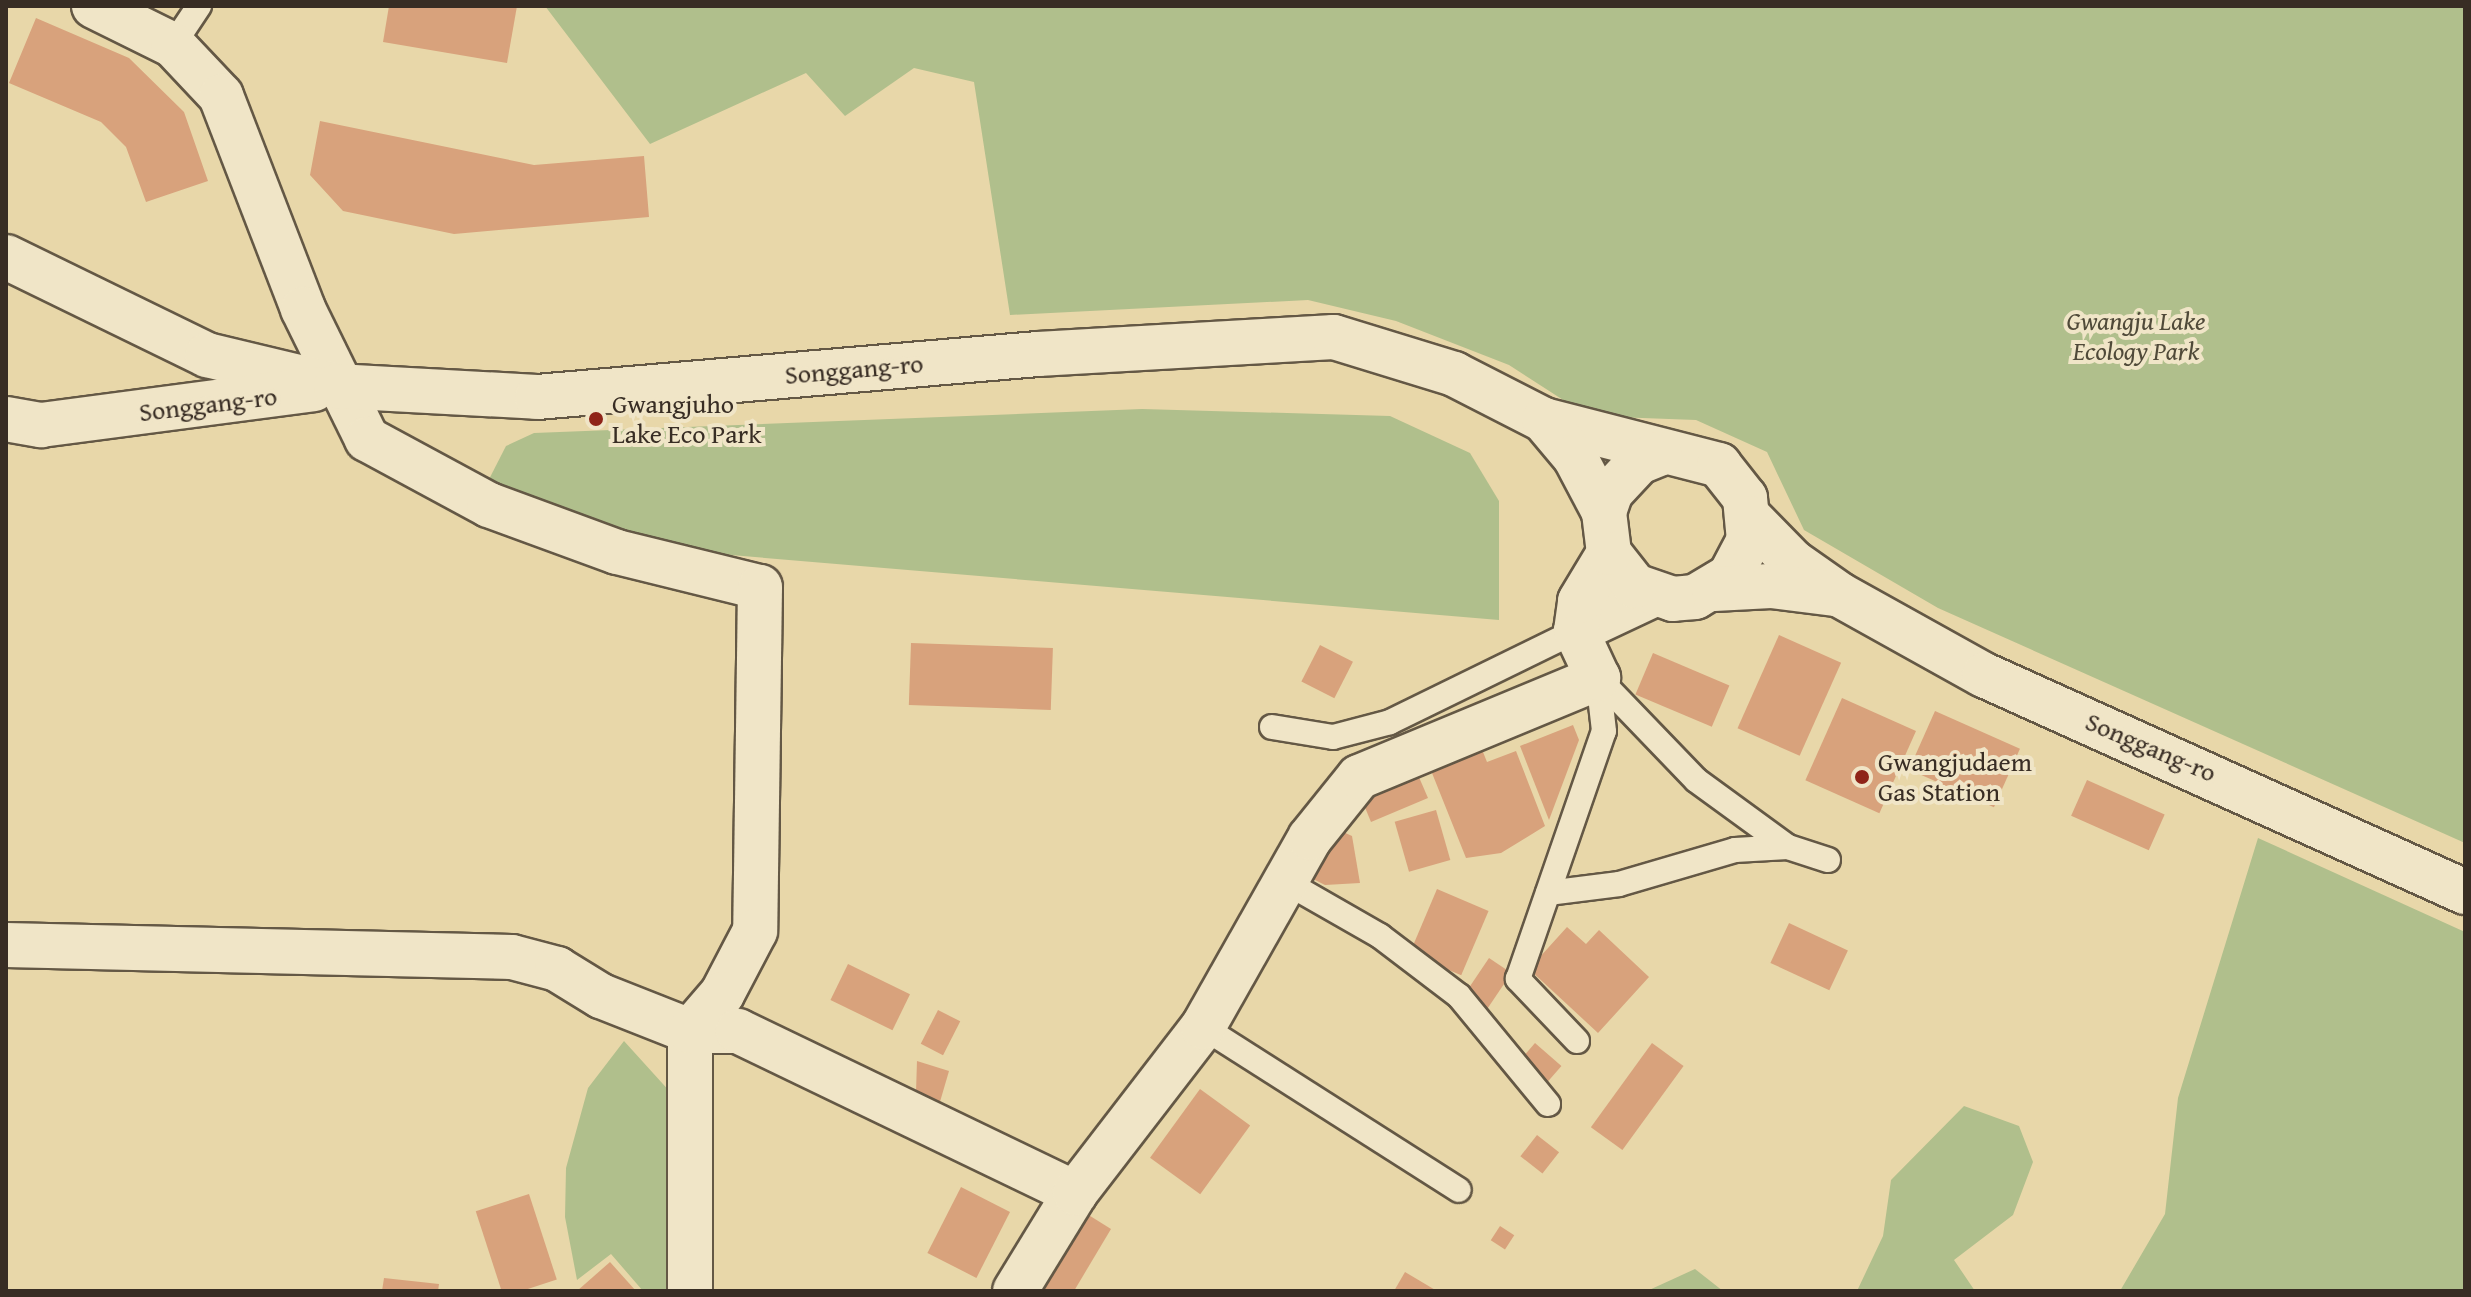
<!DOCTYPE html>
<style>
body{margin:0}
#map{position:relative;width:2471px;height:1297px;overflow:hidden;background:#e8d7a9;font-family:"Gentium Book Plus",serif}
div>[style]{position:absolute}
.green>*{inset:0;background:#b0bf8c}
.building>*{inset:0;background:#d8a27c;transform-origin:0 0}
.roads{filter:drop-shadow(2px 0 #645845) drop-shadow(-2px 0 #645845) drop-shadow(0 2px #645845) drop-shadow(0 -2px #645845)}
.lane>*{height:24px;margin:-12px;padding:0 12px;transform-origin:12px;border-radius:12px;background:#f0e5c7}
.street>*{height:44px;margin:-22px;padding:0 22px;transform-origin:22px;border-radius:22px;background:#f0e5c7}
.secondary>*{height:44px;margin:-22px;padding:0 22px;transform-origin:22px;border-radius:22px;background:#f0e5c7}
.dots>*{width:22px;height:22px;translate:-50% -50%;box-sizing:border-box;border:4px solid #f0e5c7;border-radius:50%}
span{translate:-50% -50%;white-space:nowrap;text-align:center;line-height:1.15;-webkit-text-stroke:8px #f0e5c7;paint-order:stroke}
.park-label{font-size:26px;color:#504a39;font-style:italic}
.street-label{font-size:26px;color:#382d24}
.poi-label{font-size:26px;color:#382d24}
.left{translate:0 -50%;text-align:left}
.frame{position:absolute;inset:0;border:8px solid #382d24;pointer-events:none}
</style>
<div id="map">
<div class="green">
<div style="clip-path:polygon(545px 6px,2465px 6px,2465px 843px,1938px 608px,1804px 530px,1767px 452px,1696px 420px,1588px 416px,1509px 365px,1396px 321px,1308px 300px,1010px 315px,974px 82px,914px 68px,845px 116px,806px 73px,650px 144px)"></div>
<div style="clip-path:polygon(1142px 409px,1390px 416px,1470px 453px,1499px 501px,1499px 620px,695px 552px,483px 491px,506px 446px,534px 433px)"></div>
<div style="clip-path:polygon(2258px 838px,2465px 932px,2465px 1291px,2120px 1291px,2165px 1214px,2178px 1098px)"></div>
<div style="clip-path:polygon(624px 1041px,672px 1094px,676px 1288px,662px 1291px,643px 1291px,611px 1254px,577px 1280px,565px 1217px,566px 1168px,588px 1088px)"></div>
<div style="clip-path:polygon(1964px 1106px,2019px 1126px,2033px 1162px,2013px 1215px,1954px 1260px,1975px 1291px,1857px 1291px,1883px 1236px,1891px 1180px)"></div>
<div style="clip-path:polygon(1695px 1269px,1723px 1291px,1647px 1291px)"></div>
</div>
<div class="building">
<div style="clip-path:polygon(389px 6px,517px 6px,507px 63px,383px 42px)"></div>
<div style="clip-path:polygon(36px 18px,129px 58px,184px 112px,208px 181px,146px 202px,126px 147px,101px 122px,9px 83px)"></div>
<div style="clip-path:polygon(320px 121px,534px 165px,644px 156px,649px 217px,454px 234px,343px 211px,310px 175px)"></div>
<div style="left:1779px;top:635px;width:68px;height:102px;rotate:24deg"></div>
<div style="left:911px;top:643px;width:142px;height:62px;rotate:2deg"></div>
<div style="left:1320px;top:645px;width:37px;height:41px;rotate:27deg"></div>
<div style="left:1653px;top:653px;width:83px;height:45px;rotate:23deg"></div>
<div style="left:1842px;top:698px;width:81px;height:90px;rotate:24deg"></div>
<div style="left:1935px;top:711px;width:93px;height:64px;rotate:24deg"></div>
<div style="clip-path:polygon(1573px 725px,1579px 740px,1549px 820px,1520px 746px)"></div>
<div style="clip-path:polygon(1479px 742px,1487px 762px,1516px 751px,1545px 826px,1501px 853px,1466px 858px,1428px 763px)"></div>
<div style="clip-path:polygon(1415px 768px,1428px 798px,1371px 822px,1364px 805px,1371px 787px)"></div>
<div style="left:2087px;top:780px;width:85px;height:39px;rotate:24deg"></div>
<div style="left:1436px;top:810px;width:52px;height:43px;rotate:74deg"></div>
<div style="clip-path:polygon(1341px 831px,1352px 836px,1360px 883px,1325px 885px,1309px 877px)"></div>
<div style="left:1437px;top:889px;width:56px;height:70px;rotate:23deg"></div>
<div style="left:1789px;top:923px;width:65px;height:44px;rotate:25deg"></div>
<div style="clip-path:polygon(1567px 927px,1586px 944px,1599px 930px,1649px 977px,1598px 1033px,1529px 969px)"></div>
<div style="left:1489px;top:958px;width:27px;height:43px;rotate:34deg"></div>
<div style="left:848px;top:964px;width:69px;height:40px;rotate:26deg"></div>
<div style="left:938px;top:1010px;width:25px;height:38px;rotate:27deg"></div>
<div style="left:1535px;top:1043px;width:35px;height:21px;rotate:41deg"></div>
<div style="left:1652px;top:1043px;width:39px;height:104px;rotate:36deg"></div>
<div style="clip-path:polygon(917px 1061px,949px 1071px,937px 1112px,916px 1092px)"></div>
<div style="left:1200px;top:1089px;width:62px;height:85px;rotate:36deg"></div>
<div style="left:1537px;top:1135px;width:28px;height:27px;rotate:38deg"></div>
<div style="left:961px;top:1187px;width:55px;height:74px;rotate:27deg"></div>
<div style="left:529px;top:1194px;width:90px;height:56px;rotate:72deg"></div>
<div style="clip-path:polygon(1087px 1214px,1111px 1229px,1074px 1291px,1049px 1291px,1043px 1287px)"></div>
<div style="left:1500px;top:1226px;width:17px;height:17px;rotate:33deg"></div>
<div style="clip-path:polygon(610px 1262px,636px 1291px,577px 1291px)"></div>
<div style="clip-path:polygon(1405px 1272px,1437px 1291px,1394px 1291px)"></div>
<div style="clip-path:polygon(384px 1278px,439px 1284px,438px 1291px,382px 1291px)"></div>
</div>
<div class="roads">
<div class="lane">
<div style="left:173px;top:45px;width:47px;rotate:-56.3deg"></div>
<div style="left:1272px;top:727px;width:62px;rotate:9.3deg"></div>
<div style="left:1333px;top:737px;width:59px;rotate:-14.7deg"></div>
<div style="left:1390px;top:722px;width:207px;rotate:-26.1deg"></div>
<div style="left:1284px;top:881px;width:111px;rotate:29.8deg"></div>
<div style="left:1380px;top:936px;width:99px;rotate:37.2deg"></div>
<div style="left:1459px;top:996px;width:140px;rotate:50.5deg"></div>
<div style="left:1548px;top:893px;width:72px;rotate:-7.2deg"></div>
<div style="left:1619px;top:884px;width:121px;rotate:-16.3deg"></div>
<div style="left:1735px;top:850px;width:53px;rotate:-3.2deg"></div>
<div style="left:1203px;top:1027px;width:303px;rotate:32.5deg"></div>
<div style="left:1577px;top:1041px;width:86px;rotate:-133.6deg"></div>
<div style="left:1518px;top:979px;width:262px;rotate:-70.9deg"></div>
<div style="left:1604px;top:731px;width:53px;rotate:-96.5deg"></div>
<div style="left:1598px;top:678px;width:141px;rotate:46.1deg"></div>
<div style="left:1696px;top:780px;width:114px;rotate:36.1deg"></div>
<div style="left:1788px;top:847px;width:42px;rotate:18deg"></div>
</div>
<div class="street">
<div style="left:94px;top:6px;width:88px;rotate:26.3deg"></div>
<div style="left:173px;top:45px;width:70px;rotate:46.7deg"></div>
<div style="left:221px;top:96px;width:228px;rotate:68.9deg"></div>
<div style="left:303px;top:309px;width:145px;rotate:63.8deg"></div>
<div style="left:367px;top:439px;width:139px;rotate:28.4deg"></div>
<div style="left:489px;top:505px;width:136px;rotate:20.2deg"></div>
<div style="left:617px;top:552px;width:147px;rotate:13.8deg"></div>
<div style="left:760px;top:587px;width:344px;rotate:90.8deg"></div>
<div style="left:755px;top:931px;width:71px;rotate:117.6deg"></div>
<div style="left:722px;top:994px;width:49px;rotate:130.9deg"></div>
<div style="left:690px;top:1031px;width:260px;rotate:90deg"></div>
<div style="left:6px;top:257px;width:224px;rotate:26deg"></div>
<div style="left:207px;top:355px;width:133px;rotate:13.5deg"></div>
<div style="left:6px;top:419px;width:36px;rotate:10deg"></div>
<div style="left:41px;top:425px;width:275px;rotate:-7.5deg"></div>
<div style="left:1576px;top:631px;width:85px;rotate:-25.1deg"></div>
<div style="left:6px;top:945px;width:506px;rotate:1.36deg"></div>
<div style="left:512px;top:957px;width:47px;rotate:14.9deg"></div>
<div style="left:557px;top:969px;width:52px;rotate:31.5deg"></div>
<div style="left:601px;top:996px;width:96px;rotate:21.5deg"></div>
<div style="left:690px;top:1031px;width:48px"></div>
<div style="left:738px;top:1031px;width:374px;rotate:25.7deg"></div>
<div style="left:1015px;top:1291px;width:115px;rotate:-58.5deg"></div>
<div style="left:1075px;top:1193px;width:210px;rotate:-52.4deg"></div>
<div style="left:1203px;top:1027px;width:217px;rotate:-60.5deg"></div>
<div style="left:1310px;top:838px;width:78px;rotate:-51.2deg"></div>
<div style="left:1359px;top:777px;width:259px;rotate:-22.5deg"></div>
<div style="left:1598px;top:678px;width:52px;rotate:-115.1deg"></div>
<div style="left:1576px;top:631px;width:30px;rotate:-82deg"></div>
<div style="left:1580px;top:601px;width:56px;rotate:-58.9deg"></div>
</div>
<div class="secondary">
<div style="left:336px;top:386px;width:201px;rotate:3.1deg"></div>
<div style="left:537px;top:397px;width:503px;rotate:-4.91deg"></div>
<div style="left:1038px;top:354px;width:296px;rotate:-3.3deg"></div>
<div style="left:1334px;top:337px;width:126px;rotate:17.1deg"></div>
<div style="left:1454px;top:374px;width:101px;rotate:27.1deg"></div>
<div style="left:1544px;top:420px;width:181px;rotate:14.4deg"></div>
<div style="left:1719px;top:465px;width:42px;rotate:51.8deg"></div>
<div style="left:1745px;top:498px;width:42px;rotate:84.6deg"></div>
<div style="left:1749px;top:540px;width:41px;rotate:117.8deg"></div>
<div style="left:1730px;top:576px;width:41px;rotate:149deg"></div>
<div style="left:1695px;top:597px;width:22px;rotate:175deg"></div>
<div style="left:1673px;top:599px;width:40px;rotate:-161.1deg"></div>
<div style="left:1635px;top:586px;width:42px;rotate:-128.2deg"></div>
<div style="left:1609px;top:553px;width:41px;rotate:-97deg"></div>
<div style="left:1604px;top:512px;width:21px;rotate:-71deg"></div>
<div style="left:1611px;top:492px;width:41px;rotate:-47deg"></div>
<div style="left:1639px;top:462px;width:22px;rotate:-22deg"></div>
<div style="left:1544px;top:420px;width:48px;rotate:50deg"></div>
<div style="left:1575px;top:457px;width:62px;rotate:62.2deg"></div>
<div style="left:1750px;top:518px;width:62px;rotate:45.7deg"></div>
<div style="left:1793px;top:562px;width:57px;rotate:35.1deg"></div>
<div style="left:1840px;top:595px;width:165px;rotate:29.1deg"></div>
<div style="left:1984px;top:675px;width:528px;rotate:24.28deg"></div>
<div style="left:1714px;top:589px;width:57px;rotate:-3deg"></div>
<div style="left:1771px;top:586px;width:64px;rotate:7.2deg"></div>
</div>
</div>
<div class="dots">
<div style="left:596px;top:419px;background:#8f2418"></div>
<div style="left:1862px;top:777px;background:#8f2418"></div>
</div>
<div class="park-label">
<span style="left:2136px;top:336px">Gwangju Lake<br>Ecology Park</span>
</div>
<div class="street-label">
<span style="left:854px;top:369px;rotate:-5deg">Songgang-ro</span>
<span style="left:208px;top:404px;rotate:-7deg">Songgang-ro</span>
<span style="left:2151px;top:747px;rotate:23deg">Songgang-ro</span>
</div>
<div class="poi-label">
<span class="left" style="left:612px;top:419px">Gwangjuho<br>Lake Eco Park</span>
<span class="left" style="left:1878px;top:777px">Gwangjudaem<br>Gas Station</span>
</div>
<div class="frame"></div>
</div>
